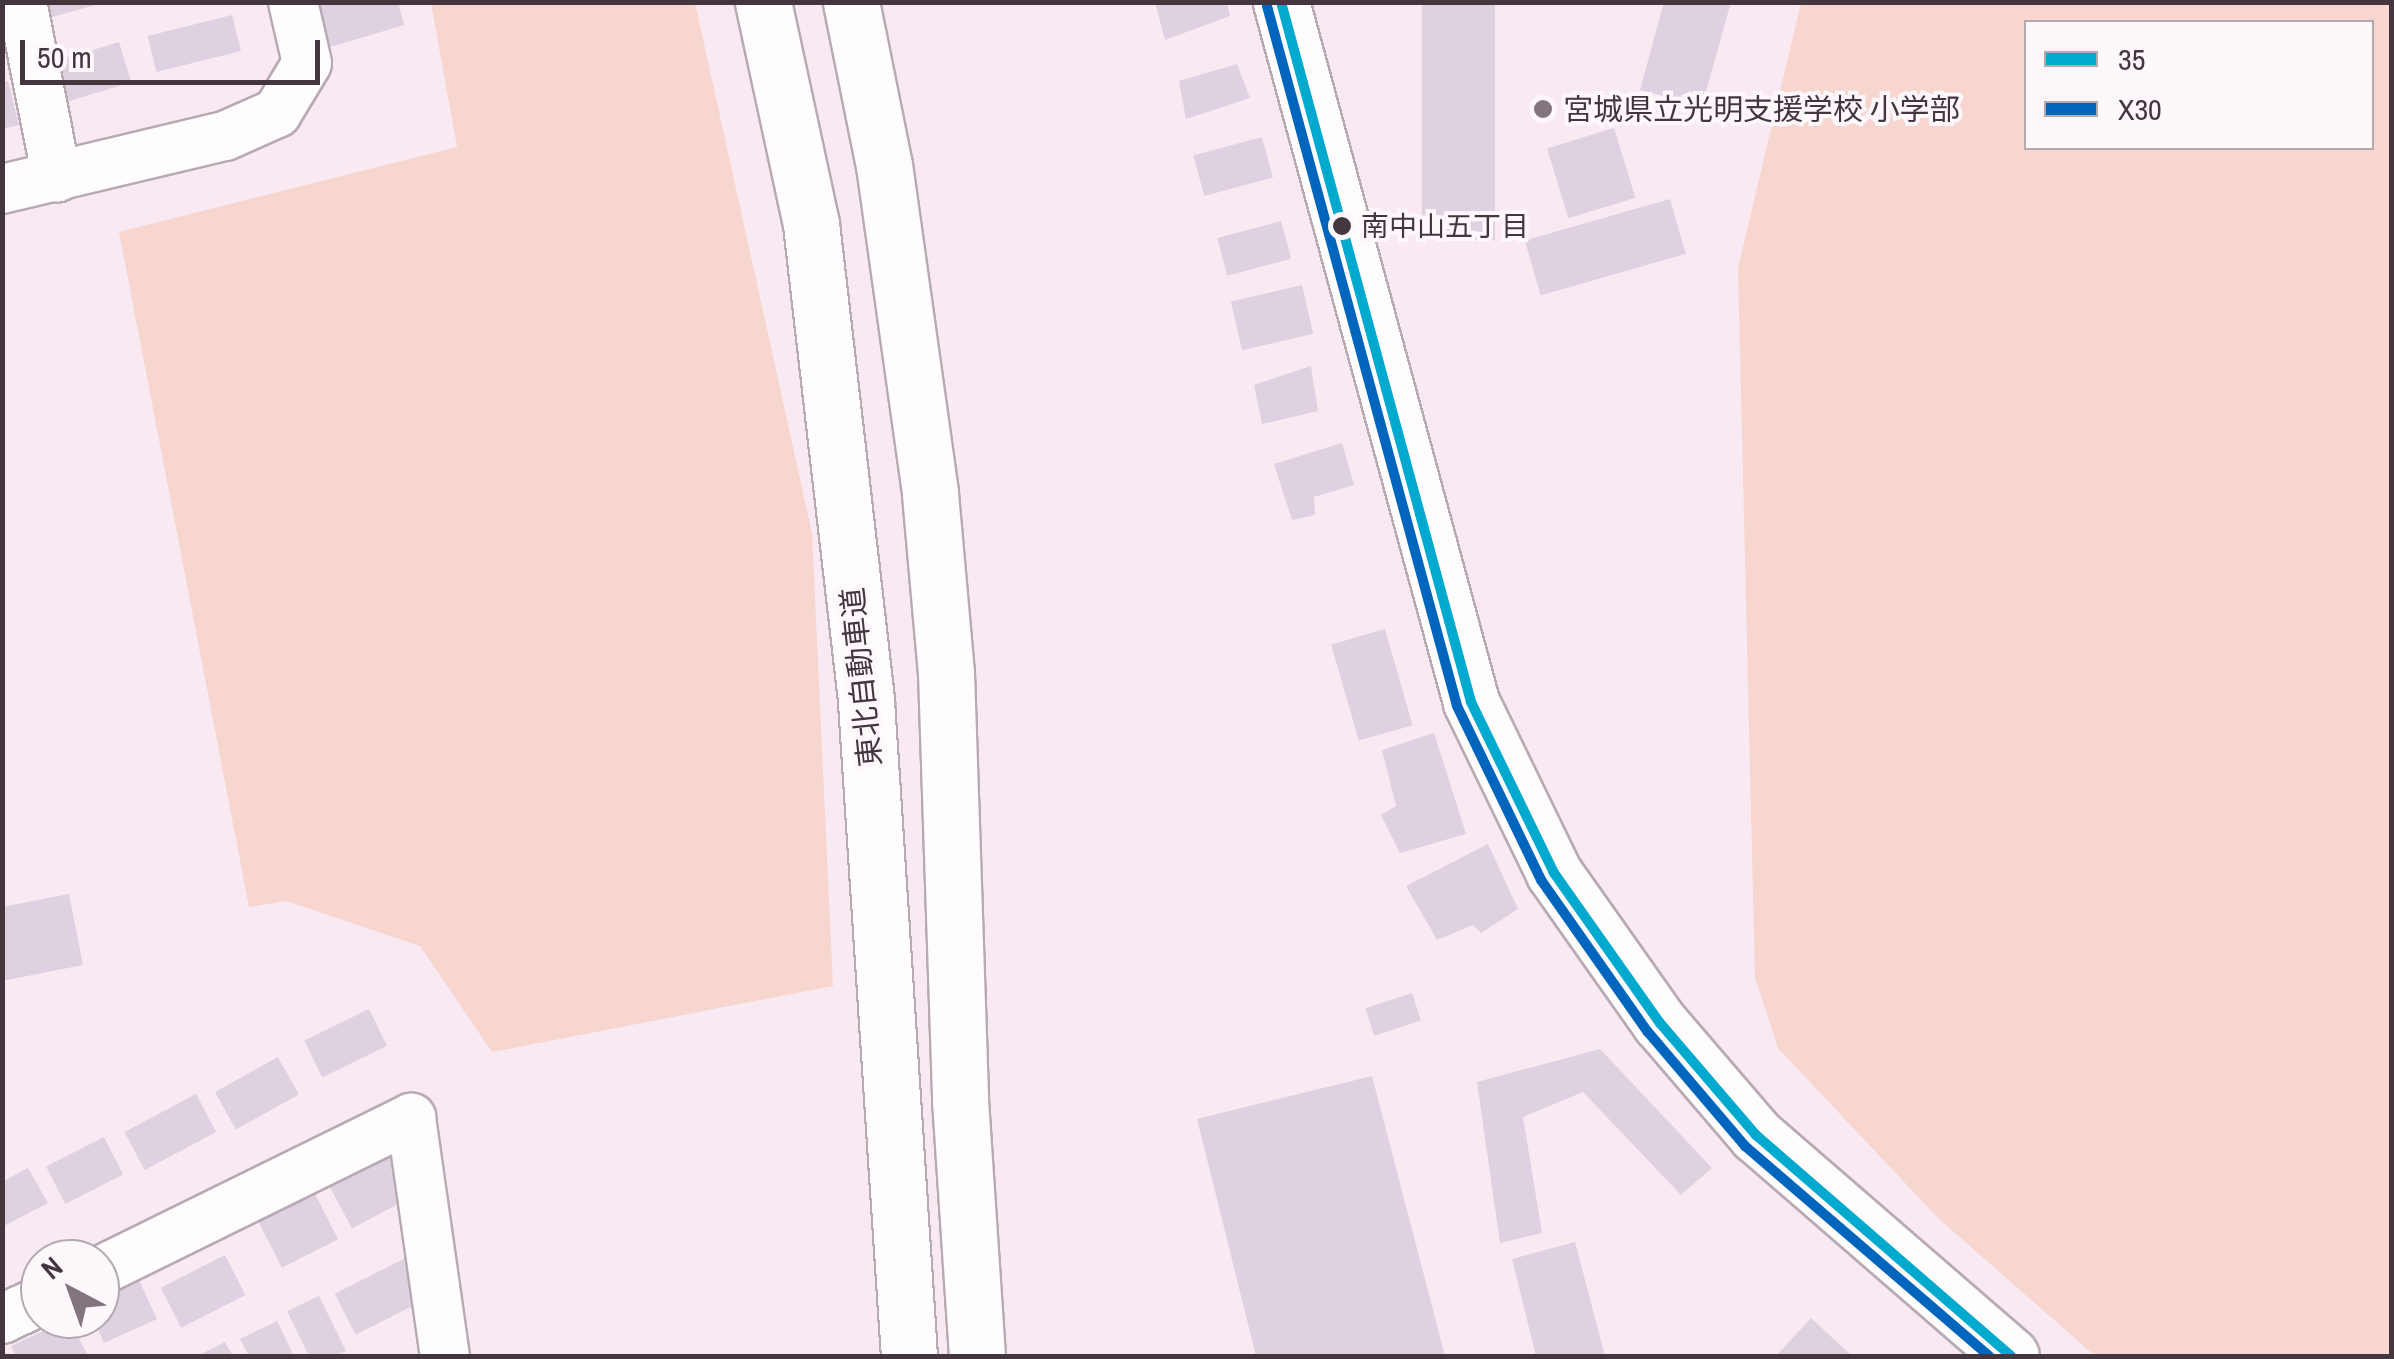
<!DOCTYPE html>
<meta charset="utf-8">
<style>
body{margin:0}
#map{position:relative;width:2394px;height:1359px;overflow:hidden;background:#f9e9f3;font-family:"Archivo Narrow","Noto Sans JP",sans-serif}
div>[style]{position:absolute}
.green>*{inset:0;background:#f7d6cf}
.building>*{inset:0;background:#ded1e0;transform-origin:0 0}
.roads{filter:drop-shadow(2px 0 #b7aab3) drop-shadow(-2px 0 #b7aab3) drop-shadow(0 2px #b7aab3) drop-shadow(0 -2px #b7aab3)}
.street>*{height:48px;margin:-24px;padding:0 24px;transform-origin:24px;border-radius:24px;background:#fefcfd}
.secondary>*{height:55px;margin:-27.5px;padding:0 27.5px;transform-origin:27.5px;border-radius:27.5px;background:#fefcfd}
.highway>*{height:55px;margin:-27.5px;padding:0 27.5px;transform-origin:27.5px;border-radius:27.5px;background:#fefcfd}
.bus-1>*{height:10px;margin:-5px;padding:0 5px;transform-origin:5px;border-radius:5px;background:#00a9ce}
.bus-2>*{height:10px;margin:-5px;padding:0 5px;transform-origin:5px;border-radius:5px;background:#0065bd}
.dots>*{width:28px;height:28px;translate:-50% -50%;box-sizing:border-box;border:5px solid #fef7fc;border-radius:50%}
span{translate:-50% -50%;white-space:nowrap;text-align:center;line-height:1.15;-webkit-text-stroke:8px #fef7fc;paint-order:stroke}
.bus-label{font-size:28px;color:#43363e}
.left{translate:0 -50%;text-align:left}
.poi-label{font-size:30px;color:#43363e}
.street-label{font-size:30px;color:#43363e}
.frame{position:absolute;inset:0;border:5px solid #43363e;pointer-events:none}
.legend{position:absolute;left:2024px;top:20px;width:350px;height:130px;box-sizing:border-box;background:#fef7fc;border:2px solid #b3aab0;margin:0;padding:12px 18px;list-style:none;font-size:30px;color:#43363e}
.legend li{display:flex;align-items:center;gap:20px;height:50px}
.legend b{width:50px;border:2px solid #b3aab0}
.north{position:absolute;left:20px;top:1239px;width:100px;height:100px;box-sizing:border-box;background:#fef7fc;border:2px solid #b3aab0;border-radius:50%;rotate:319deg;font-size:28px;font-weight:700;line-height:40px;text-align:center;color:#43363e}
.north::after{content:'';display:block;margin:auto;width:35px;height:45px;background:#83757d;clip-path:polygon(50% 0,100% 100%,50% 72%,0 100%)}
.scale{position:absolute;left:20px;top:40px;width:300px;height:45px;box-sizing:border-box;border:5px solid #43363e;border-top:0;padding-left:12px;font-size:30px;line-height:35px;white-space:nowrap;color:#43363e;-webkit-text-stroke:8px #fef7fc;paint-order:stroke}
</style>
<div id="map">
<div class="green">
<div style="clip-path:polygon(431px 3px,695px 3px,812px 533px,833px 986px,492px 1052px,420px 946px,286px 901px,249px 907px,119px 232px,457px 147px)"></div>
<div style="clip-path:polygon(evenodd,1801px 3px,2391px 3px,2391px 1356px,2095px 1356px,1938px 1218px,1778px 1048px,1755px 978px,1738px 268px,1801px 3px,2026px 22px,2372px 22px,2372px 148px,2026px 148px,2026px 22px)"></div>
</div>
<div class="building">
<div style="clip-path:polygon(41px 2px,99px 2px,99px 4px,45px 19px)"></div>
<div style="clip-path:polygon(331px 2px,398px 2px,404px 25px,327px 48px,315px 7px)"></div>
<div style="clip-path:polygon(1155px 2px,1227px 2px,1230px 16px,1165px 40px)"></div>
<div style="left:1422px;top:2px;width:73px;height:238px"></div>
<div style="clip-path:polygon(1664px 2px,1731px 2px,1702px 106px,1640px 90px)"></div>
<div style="left:232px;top:15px;width:37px;height:87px;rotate:76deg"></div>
<div style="left:119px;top:42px;width:42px;height:75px;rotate:73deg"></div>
<div style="clip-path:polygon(1237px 64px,1250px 98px,1186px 119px,1179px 81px)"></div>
<div style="clip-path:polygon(8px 81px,19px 125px,2px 129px,2px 83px)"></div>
<div style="left:1614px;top:128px;width:73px;height:70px;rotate:73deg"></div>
<div style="left:1262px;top:137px;width:42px;height:71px;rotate:75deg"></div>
<div style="left:1670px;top:199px;width:57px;height:151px;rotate:74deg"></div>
<div style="left:1281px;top:221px;width:39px;height:66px;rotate:75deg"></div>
<div style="left:1302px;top:285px;width:50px;height:73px;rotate:77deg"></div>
<div style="clip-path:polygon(1311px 366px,1318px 411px,1262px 424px,1254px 385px)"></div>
<div style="clip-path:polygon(1342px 443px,1354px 485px,1314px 497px,1315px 515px,1292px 520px,1274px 464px)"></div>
<div style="left:1385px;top:629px;width:100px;height:56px;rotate:74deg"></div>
<div style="clip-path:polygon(1434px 733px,1466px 834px,1400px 853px,1381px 815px,1396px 806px,1382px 750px)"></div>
<div style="clip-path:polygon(1488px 844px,1518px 909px,1481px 933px,1473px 925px,1437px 940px,1406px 886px)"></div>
<div style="clip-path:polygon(69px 894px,83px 965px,2px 981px,2px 907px)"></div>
<div style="left:1412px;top:993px;width:29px;height:49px;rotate:72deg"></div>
<div style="left:369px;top:1009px;width:41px;height:72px;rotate:64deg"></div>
<div style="clip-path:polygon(1600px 1049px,1712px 1168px,1681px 1195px,1583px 1092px,1523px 1117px,1542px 1233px,1500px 1243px,1477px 1082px)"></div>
<div style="left:278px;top:1057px;width:43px;height:72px;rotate:61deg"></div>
<div style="clip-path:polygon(1372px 1076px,1445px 1356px,1256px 1356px,1197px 1119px)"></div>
<div style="left:196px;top:1094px;width:43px;height:81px;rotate:62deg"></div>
<div style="left:104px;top:1137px;width:42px;height:65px;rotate:63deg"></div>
<div style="left:389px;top:1151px;width:51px;height:69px;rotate:62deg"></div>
<div style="clip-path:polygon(28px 1168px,48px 1203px,2px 1227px,2px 1182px)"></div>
<div style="left:314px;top:1192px;width:53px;height:63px;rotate:63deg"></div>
<div style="clip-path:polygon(1575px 1242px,1605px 1356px,1536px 1356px,1512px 1259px)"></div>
<div style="left:415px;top:1253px;width:46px;height:90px;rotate:63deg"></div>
<div style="left:225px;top:1255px;width:45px;height:72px;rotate:63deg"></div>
<div style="clip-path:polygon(137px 1276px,157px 1319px,104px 1343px,93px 1319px,100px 1319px,100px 1292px)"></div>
<div style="clip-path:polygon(319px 1296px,346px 1351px,334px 1356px,309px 1356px,287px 1311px)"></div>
<div style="clip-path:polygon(1811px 1318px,1852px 1356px,1776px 1356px)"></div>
<div style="clip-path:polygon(69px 1319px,88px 1356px,16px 1356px,11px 1346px)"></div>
<div style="clip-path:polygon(277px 1321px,294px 1356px,249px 1356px,240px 1339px)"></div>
<div style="clip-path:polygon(225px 1342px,233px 1356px,197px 1356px)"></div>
</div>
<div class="roads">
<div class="street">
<div style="left:22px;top:2px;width:179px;rotate:78.8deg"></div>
<div style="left:2px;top:189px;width:229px;rotate:-13.4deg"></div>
<div style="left:225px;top:136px;width:57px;rotate:-23.9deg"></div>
<div style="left:277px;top:113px;width:58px;rotate:-59deg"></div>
<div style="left:307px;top:63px;width:63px;rotate:-102.9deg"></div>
<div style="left:100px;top:1271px;width:347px;rotate:-26.2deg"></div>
<div style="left:411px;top:1118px;width:240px;rotate:81.9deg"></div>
<div style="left:2px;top:1319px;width:42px;rotate:-25.3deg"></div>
</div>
<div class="secondary">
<div style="left:1281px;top:2px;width:725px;rotate:74.81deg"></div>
<div style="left:1471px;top:702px;width:190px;rotate:64.1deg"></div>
<div style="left:1554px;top:873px;width:184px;rotate:54.8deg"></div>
<div style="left:1660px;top:1023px;width:148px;rotate:49.4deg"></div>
<div style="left:1756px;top:1135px;width:337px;rotate:40.9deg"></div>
</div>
<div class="highway">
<div style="left:763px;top:2px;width:227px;rotate:77.8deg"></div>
<div style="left:811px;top:224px;width:481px;rotate:83.4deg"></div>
<div style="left:866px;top:702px;width:655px;rotate:86.24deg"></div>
<div style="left:851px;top:2px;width:166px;rotate:78.6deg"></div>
<div style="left:884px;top:165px;width:332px;rotate:82deg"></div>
<div style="left:930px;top:494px;width:180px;rotate:84.9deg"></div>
<div style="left:946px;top:673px;width:427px;rotate:88.1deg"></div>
<div style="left:960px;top:1100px;width:257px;rotate:86.2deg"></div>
</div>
</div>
<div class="bus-1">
<div style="left:1281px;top:2px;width:725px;rotate:74.81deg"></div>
<div style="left:1471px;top:702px;width:190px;rotate:64.1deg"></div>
<div style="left:1554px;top:873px;width:184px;rotate:54.8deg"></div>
<div style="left:1660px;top:1023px;width:148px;rotate:49.4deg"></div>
<div style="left:1756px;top:1135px;width:337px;rotate:40.9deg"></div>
</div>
<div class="bus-2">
<div style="left:1267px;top:6px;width:725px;rotate:74.81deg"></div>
<div style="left:1457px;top:706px;width:193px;rotate:64.2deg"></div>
<div style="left:1541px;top:880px;width:186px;rotate:54.9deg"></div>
<div style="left:1648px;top:1032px;width:150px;rotate:49.6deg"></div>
<div style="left:1745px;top:1146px;width:322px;rotate:40.7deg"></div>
</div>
<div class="dots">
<div style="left:1543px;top:109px;background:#83757d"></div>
<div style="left:1342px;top:226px;background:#43363e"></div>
</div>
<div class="bus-label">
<span class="left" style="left:1361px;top:226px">南中山五丁目</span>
</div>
<div class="poi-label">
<span class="left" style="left:1563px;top:109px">宮城県立光明支援学校 小学部</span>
</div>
<div class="street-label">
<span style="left:861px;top:677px;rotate:-96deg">東北自動車道</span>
</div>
<div class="frame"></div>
<ul class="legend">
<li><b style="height:12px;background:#00a9ce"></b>35</li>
<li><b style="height:12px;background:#0065bd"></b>X30</li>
</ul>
<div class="north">N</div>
<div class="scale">50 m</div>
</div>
